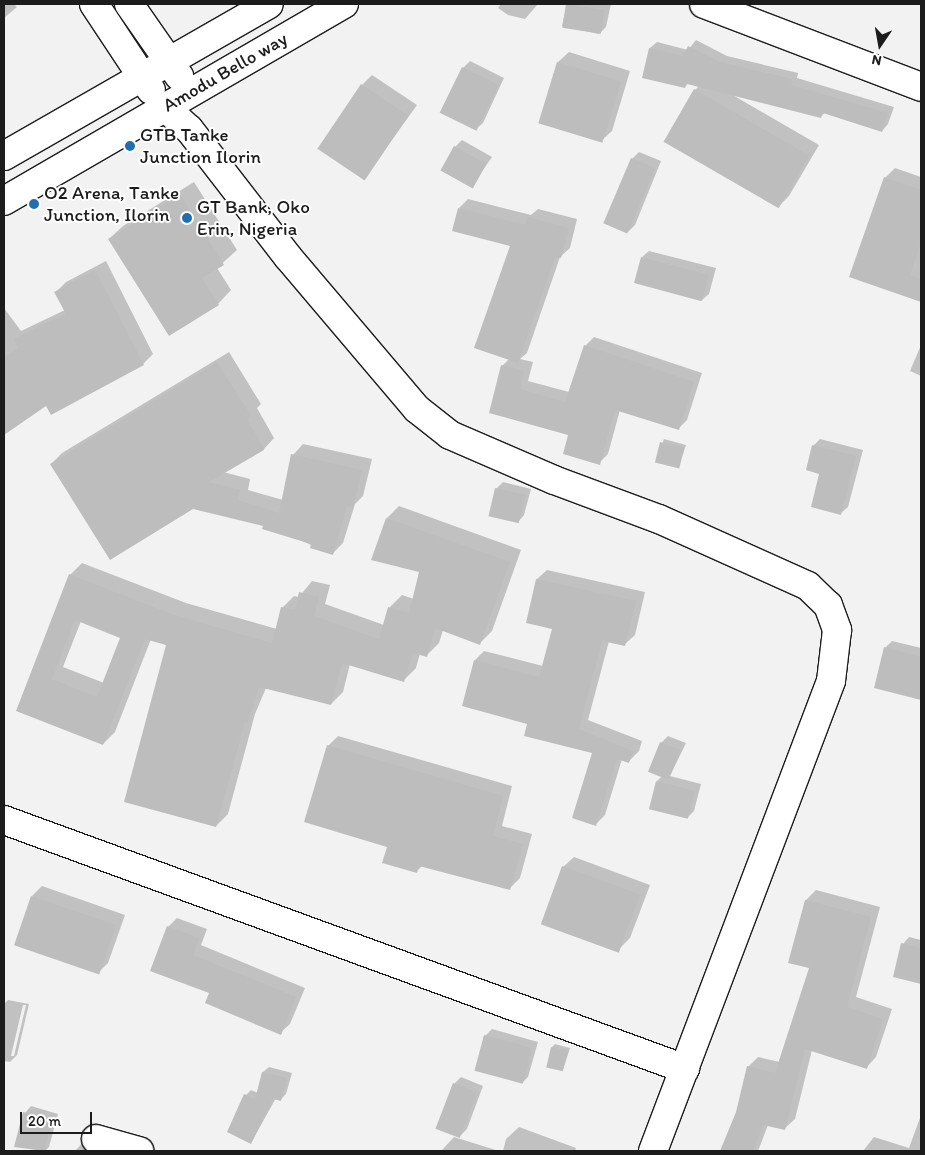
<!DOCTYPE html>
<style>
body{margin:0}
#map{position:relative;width:925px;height:1155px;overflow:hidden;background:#f2f2f2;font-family:Itim,sans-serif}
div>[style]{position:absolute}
.shadow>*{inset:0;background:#0003}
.building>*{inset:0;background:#bdbdbd;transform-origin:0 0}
.roads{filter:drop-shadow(1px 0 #1c1c1c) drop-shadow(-1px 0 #1c1c1c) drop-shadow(0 1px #1c1c1c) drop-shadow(0 -1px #1c1c1c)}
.minor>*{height:28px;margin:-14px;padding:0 14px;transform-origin:14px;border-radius:14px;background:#fff}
.major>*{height:28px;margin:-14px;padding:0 14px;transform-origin:14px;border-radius:14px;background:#fff}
.dots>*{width:14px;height:14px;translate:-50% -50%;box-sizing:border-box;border:2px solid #fff;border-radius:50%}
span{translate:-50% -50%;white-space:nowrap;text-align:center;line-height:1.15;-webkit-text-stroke:4px #fff;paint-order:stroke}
.street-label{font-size:19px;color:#1c1c1c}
.poi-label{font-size:19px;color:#1c1c1c}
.left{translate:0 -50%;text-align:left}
.frame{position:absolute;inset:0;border:5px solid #1c1c1c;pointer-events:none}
.north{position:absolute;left:855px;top:20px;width:50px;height:50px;-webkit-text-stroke:4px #fff;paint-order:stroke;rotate:192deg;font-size:14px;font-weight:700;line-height:20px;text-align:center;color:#1c1c1c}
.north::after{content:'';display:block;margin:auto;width:18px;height:22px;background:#1c1c1c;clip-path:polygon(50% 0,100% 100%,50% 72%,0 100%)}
.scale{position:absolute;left:20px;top:1112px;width:72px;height:22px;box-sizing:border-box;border:2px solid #1c1c1c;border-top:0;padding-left:6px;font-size:15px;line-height:18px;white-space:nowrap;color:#1c1c1c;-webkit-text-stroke:4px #fff;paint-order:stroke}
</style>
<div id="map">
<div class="shadow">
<div style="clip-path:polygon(4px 4px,14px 4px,17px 7px,4px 18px)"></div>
<div style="clip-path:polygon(501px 4px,538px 4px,525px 19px,508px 15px,498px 8px)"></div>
<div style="clip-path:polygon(567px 4px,611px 4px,606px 27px,599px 34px,562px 26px)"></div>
<div style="clip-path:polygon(696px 40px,727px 56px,798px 73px,797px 78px,894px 107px,888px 124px,882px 131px,825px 113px,821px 116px,731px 94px,819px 145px,789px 196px,779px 206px,695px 90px,699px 86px,688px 83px,685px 86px,650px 48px,657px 42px,688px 50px)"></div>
<div style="clip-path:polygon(569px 52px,630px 71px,612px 131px,601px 141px,558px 62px)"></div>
<div style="clip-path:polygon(470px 61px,504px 78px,483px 123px,476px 129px,463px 68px)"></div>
<div style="clip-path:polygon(372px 75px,417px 105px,364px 179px,362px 85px)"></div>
<div style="clip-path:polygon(462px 140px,492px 157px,471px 187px,455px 147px)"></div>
<div style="clip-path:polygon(639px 152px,661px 161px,635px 225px,628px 232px,632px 159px)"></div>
<div style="clip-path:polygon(895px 168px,921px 177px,921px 300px,851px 276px,885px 178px)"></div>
<div style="clip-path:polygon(194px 182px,237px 250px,217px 268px,231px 290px,218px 304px,109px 239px,123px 226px)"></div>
<div style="clip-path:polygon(468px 199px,531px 215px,538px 209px,577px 219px,570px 248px,560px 257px,527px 353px,520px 359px,533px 362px,528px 381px,569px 392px,585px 346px,594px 337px,702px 373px,687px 420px,678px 429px,620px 410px,608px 454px,599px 463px,570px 434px,491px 412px,502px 366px,509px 359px,511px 245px,459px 208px)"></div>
<div style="clip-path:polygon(649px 251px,716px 268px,709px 294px,702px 300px,642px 257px)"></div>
<div style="clip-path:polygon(106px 261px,153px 354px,143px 364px,47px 404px,4px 434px,4px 308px,21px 331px,65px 310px,56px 292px,66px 282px)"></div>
<div style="clip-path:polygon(921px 345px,921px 376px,910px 371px)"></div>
<div style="clip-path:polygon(229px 352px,261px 404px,257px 408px,274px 438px,264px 449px,223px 472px,250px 479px,248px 490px,283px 500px,293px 455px,303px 444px,372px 459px,363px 496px,355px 504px,343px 543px,332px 554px,265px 525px,51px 464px,62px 453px)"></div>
<div style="clip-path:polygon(664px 439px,686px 445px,679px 466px,656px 461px)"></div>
<div style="clip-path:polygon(820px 439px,863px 450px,848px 507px,841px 513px,821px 473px,813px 446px)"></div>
<div style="clip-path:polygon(503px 482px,531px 489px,524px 515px,518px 522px,496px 489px)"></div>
<div style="clip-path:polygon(evenodd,399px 506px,521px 550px,492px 631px,480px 643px,443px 630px,439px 643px,427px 655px,420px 653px,416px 668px,404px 680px,350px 664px,343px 692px,331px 704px,266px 688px,255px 714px,228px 814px,216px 826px,167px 645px,151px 639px,115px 732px,103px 744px,17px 710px,70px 575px,82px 563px,186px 603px,277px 629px,282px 608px,294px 596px,299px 597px,312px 581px,330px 585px,325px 604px,384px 625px,390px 607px,402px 595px,414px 599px,421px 571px,387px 518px,399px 506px,81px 621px,122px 637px,104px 683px,63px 667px,81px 621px)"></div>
<div style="clip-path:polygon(547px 570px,645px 592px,635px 635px,625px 644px,609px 641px,588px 720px,642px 741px,639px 751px,629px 761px,622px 759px,605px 815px,596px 824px,593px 752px,529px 723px,475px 660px,484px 651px,543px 666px,553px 628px,537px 579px)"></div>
<div style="clip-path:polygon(892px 641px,921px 648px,921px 699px,875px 687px,885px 648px)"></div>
<div style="clip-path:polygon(338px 736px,512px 786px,502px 826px,532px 834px,520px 878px,510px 888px,422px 866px,417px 871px,388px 846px,328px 746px)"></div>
<div style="clip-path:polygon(668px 736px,686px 743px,670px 776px,701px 784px,694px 811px,687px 818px,657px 781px,662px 776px,661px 743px)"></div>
<div style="clip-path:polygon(574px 857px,650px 885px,630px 938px,619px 949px,542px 923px,563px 867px)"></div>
<div style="clip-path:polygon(42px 886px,125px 915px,108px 963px,98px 973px,32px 896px)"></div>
<div style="clip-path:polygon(816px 890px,880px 907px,856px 997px,892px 1009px,876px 1057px,866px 1068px,812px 1050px,795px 1119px,784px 1129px,768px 1125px,758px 1151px,722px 1151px,737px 1113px,748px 1067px,758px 1057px,780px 1062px,811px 967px,806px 900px)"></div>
<div style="clip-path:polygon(177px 918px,207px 929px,201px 945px,305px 988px,290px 1024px,280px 1033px,211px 993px,168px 927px)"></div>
<div style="clip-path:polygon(909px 937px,921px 940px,921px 983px,894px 976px,903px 944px)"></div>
<div style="clip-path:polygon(evenodd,8px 1000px,29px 1004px,17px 1055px,10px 1062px,4px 1061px,4px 1004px,8px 1000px,23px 1005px,26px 1005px,14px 1056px,11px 1056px,23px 1005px)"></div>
<div style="clip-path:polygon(492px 1029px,538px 1042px,528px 1077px,522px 1083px,485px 1036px)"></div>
<div style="clip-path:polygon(555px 1044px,570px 1048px,563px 1070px,552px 1047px)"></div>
<div style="clip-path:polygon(269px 1067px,292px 1073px,286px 1094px,281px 1099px,276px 1098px,251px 1143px,246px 1095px,251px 1090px,258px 1093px,263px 1072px)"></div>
<div style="clip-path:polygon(461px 1077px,483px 1086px,467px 1129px,460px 1136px,454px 1084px)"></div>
<div style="clip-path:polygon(31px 1106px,58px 1114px,49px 1147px,45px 1151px,16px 1146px,25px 1113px)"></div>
<div style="clip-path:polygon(921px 1115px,921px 1151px,863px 1151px,874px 1137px,909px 1148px)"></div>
<div style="clip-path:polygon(519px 1127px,576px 1148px,575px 1151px,503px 1151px,506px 1139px)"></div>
<div style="clip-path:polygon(454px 1137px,499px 1151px,441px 1151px)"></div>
<div style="clip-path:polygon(86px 1139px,125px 1151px,75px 1151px)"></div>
</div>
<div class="building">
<div style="left:566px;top:4px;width:39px;height:24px;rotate:9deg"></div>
<div style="clip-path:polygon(688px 46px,720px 62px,792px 79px,791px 85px,888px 113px,882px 132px,823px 113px,821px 118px,687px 84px,685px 88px,642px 78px,649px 48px,683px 56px)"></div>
<div style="left:557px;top:62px;width:67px;height:64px;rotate:17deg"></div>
<div style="left:462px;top:67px;width:41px;height:51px;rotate:26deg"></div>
<div style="left:361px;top:84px;width:57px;height:78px;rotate:34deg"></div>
<div style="left:694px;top:89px;width:133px;height:61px;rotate:30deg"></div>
<div style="left:454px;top:146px;width:37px;height:28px;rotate:29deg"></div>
<div style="left:631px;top:158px;width:26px;height:71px;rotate:23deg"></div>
<div style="clip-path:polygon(884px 177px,921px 190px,921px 242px,910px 275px,921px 279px,921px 302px,849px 277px)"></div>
<div style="clip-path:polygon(180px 194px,224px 265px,202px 278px,219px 305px,169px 336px,108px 239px)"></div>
<div style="clip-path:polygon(458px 208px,525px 225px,527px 217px,569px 228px,561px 258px,555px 257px,518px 363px,474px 348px,510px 246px,452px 231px)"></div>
<div style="left:641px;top:257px;width:70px;height:27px;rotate:15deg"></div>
<div style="clip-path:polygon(95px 270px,144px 365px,51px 415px,46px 406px,4px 435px,4px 357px,18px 348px,13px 339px,66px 314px,54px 292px)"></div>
<div style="clip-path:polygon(584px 345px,694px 382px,679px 430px,615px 410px,600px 465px,563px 454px,568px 435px,489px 413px,501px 365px,524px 371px,520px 389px,565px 402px)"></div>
<div style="clip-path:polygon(217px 362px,251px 416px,247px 419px,264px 450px,209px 482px,240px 490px,238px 500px,279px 513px,291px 454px,362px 470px,353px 508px,347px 506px,333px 555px,310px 548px,311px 544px,262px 529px,263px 526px,193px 509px,110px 560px,50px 464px)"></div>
<div style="left:660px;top:442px;width:25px;height:21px;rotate:14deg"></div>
<div style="clip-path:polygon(812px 445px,856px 456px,841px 515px,811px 507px,819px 474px,806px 470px)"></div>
<div style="left:495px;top:488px;width:31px;height:29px;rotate:13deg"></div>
<div style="clip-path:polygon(evenodd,386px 518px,510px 562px,480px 645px,435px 628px,427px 657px,413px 653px,404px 682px,342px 663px,331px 705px,259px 687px,248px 723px,245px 722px,216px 827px,124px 802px,166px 645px,145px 639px,103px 745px,16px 711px,69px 574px,174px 615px,272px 643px,281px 607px,295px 610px,299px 592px,319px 597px,314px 616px,379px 639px,388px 607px,409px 613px,419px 572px,371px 560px,386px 518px,75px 620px,120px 638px,97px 697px,52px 679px,75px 620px)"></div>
<div style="clip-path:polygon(536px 579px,636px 601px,625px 646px,602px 641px,579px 729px,633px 751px,629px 763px,617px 759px,596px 826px,572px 818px,592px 753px,524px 736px,527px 724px,462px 706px,474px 660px,539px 677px,552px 629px,526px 623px)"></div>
<div style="clip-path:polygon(884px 647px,921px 657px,921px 700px,874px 688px)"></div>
<div style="left:660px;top:742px;width:22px;height:32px;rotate:22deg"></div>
<div style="clip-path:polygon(327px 745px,503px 796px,493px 836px,523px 844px,510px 890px,419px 866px,417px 873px,382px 863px,387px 847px,304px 822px)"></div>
<div style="left:656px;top:781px;width:40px;height:29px;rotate:14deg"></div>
<div style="left:562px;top:866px;width:83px;height:62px;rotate:20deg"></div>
<div style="left:31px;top:896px;width:90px;height:52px;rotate:19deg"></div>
<div style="clip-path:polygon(805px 900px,871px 917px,847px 1007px,883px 1019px,867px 1069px,805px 1049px,785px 1130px,763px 1125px,753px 1151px,720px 1151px,736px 1112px,747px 1066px,775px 1073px,809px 968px,788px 963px)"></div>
<div style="clip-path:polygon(167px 926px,199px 938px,193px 955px,296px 997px,281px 1035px,205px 1003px,209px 993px,150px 971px)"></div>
<div style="clip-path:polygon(901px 943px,921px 948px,921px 984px,893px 977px)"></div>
<div style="left:484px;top:1035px;width:50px;height:37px;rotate:15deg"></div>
<div style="left:551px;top:1047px;width:17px;height:21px;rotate:13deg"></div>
<div style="clip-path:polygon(262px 1072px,287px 1078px,281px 1101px,273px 1099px,251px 1144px,227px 1132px,244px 1094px,255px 1099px)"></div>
<div style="left:453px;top:1083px;width:26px;height:49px;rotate:21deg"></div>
<div style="clip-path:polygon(23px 1112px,52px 1121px,44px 1151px,14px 1147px)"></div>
</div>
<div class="roads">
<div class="minor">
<div style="left:704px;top:4px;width:232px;rotate:20.9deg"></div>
<div style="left:165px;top:107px;width:33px;rotate:43deg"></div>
<div style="left:189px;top:129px;width:162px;rotate:52.3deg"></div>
<div style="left:288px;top:257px;width:199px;rotate:49.7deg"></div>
<div style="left:417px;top:409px;width:42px;rotate:38.2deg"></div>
<div style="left:450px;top:435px;width:113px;rotate:23.4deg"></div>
<div style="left:554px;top:480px;width:112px;rotate:20.4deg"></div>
<div style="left:659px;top:519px;width:163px;rotate:24.2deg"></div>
<div style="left:808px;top:586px;width:28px;rotate:44deg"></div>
<div style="left:828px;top:605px;width:27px;rotate:70deg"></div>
<div style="left:837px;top:630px;width:51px;rotate:96.7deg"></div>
<div style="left:831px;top:681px;width:503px;rotate:110.74deg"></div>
<div style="left:4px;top:820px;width:725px;rotate:20.08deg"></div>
<div style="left:96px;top:1139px;width:45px;rotate:15.6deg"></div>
</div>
<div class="major">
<div style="left:94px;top:4px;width:103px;rotate:56.5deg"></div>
<div style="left:129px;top:4px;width:88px;rotate:55.2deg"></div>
<div style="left:4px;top:156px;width:305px;rotate:-29.8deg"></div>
<div style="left:4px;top:201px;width:393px;rotate:-30.1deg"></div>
</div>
</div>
<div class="dots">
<div style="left:130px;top:146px;background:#1f6fb2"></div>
<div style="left:34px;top:204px;background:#1f6fb2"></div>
<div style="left:187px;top:218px;background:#1f6fb2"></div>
</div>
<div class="street-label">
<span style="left:225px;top:72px;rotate:-30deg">Amodu Bello way</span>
</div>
<div class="poi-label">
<span class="left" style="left:140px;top:146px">GTB Tanke<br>Junction Ilorin</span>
<span class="left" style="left:44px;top:204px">O2 Arena, Tanke<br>Junction, Ilorin</span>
<span class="left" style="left:197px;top:218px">GT Bank, Oko<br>Erin, Nigeria</span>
</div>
<div class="frame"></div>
<div class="north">N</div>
<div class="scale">20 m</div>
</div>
